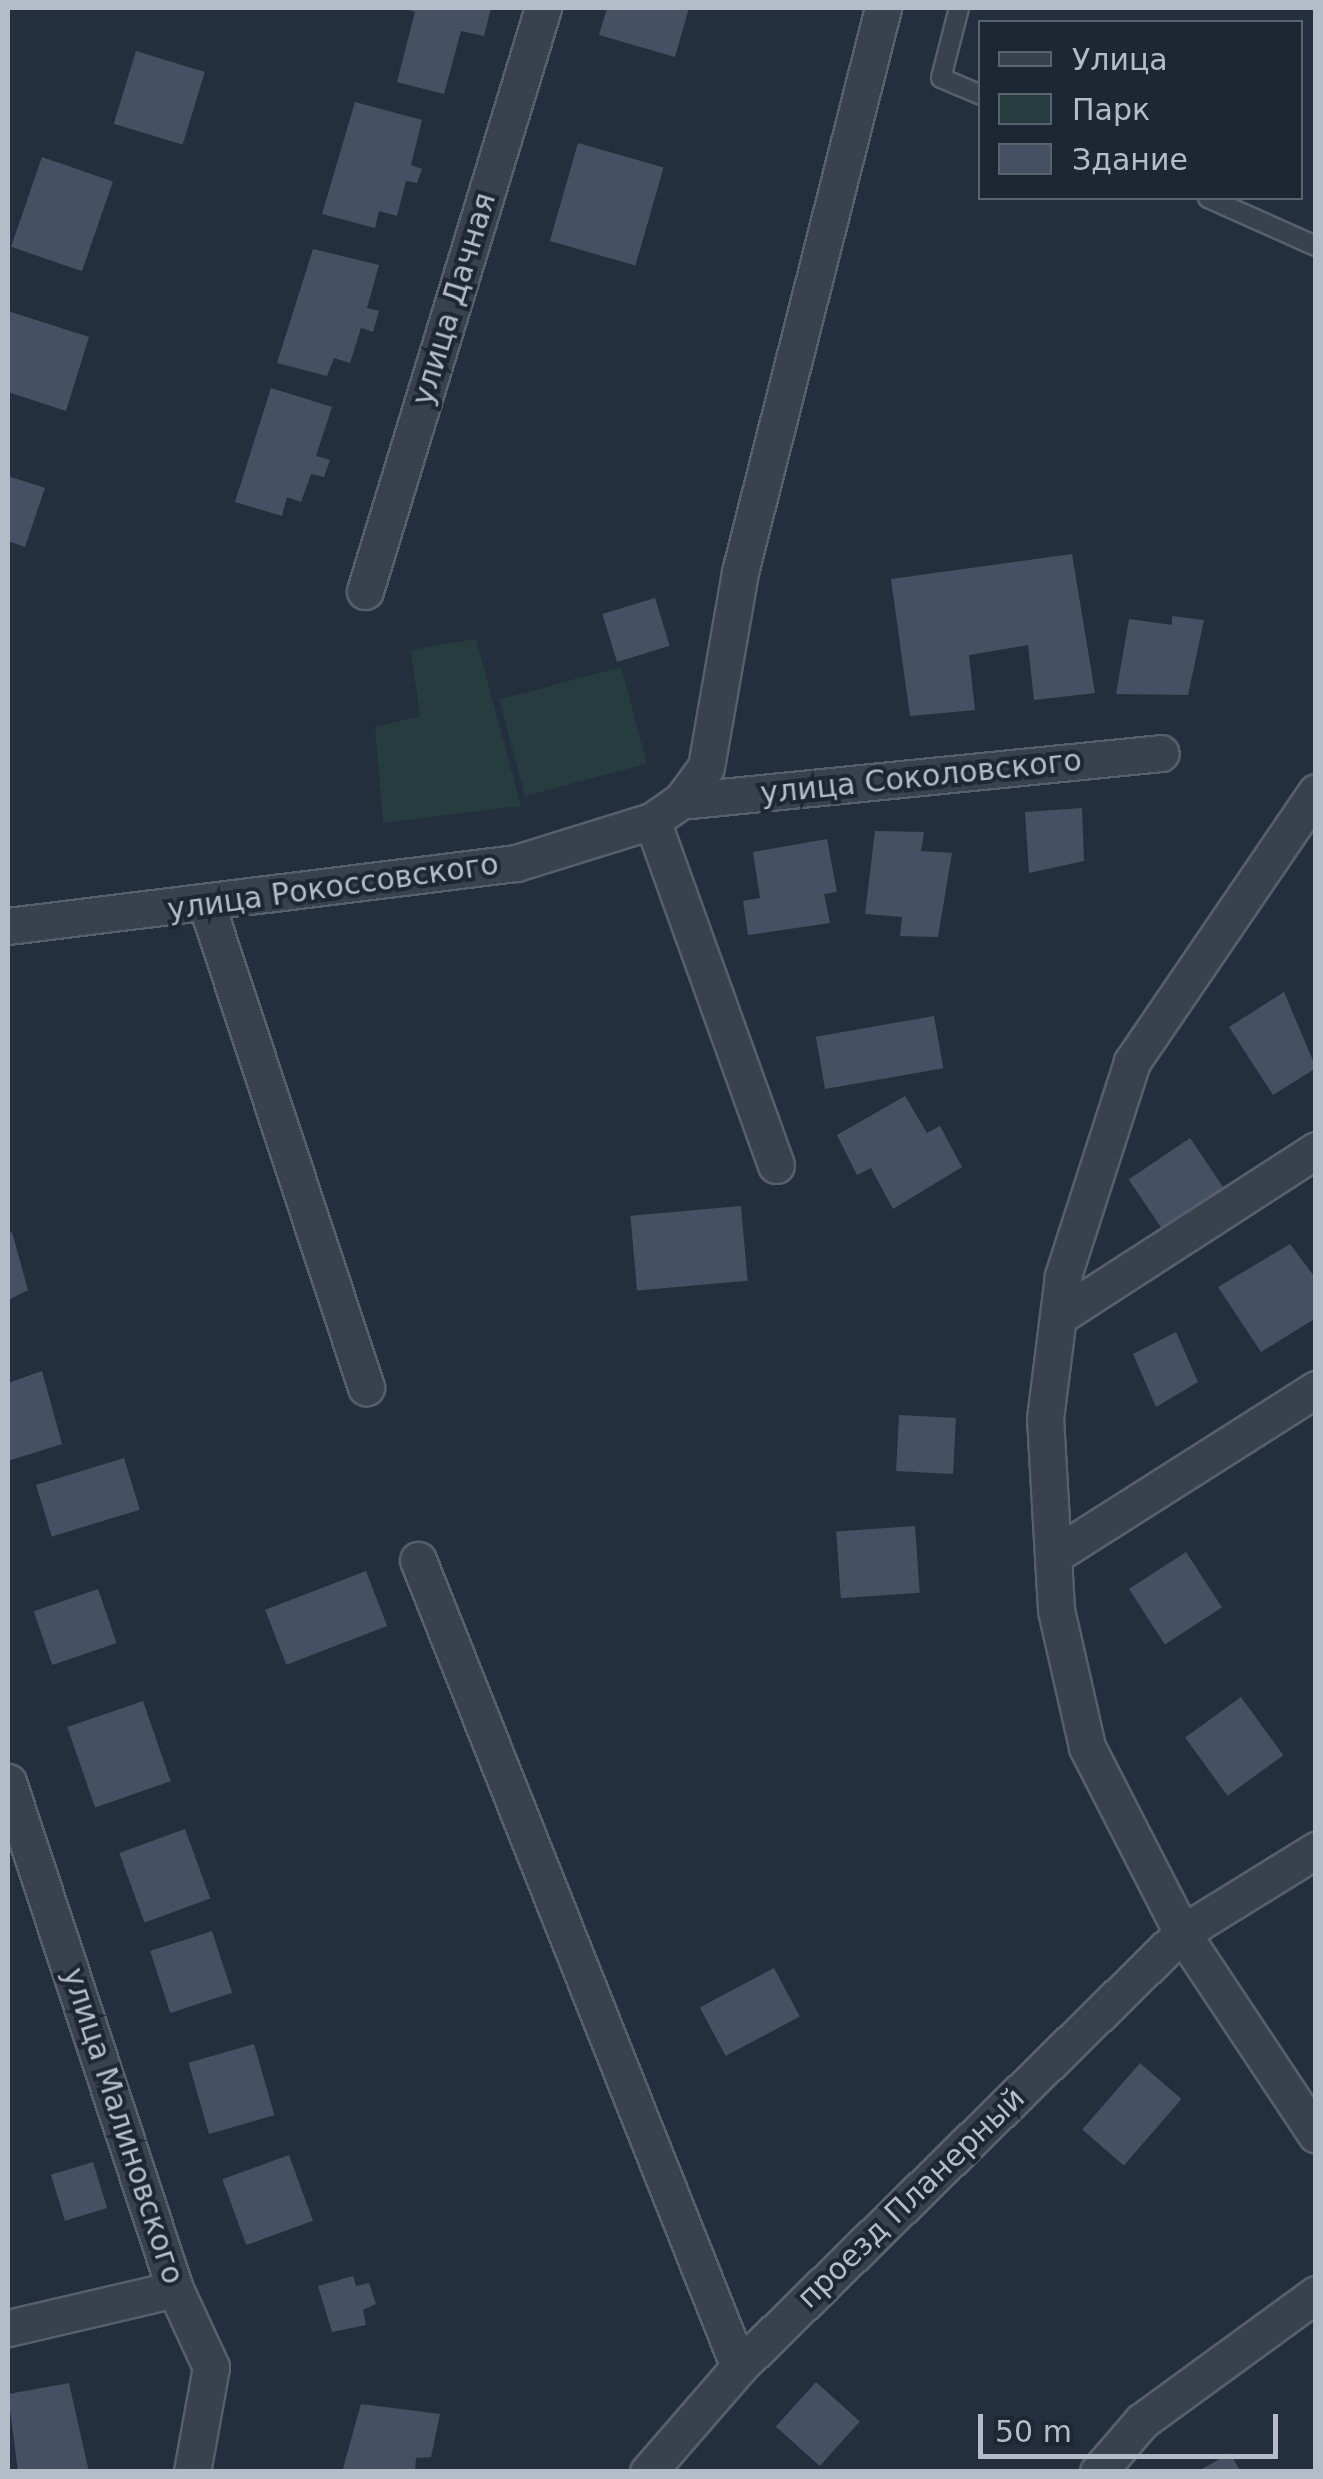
<!DOCTYPE html>
<meta charset="utf-8">
<style>
body{margin:0}
#map{position:relative;width:1323px;height:2479px;overflow:hidden;background:#242f3e;font-family:"DejaVu Sans",sans-serif}
div>[style]{position:absolute}
.green>*{inset:0;background:#263c3f;transform-origin:0 0}
.building>*{inset:0;background:#455162;transform-origin:0 0}
.roads{filter:drop-shadow(2px 0 #565f6c) drop-shadow(-2px 0 #565f6c) drop-shadow(0 2px #565f6c) drop-shadow(0 -2px #565f6c)}
.lane>*{height:18px;margin:-9px;padding:0 9px;transform-origin:9px;border-radius:9px;background:#38414e}
.street>*{height:35px;margin:-17.5px;padding:0 17.5px;transform-origin:17.5px;border-radius:17.5px;background:#38414e}
span{translate:-50% -50%;white-space:nowrap;text-align:center;line-height:1.15;-webkit-text-stroke:8px #1d2633;paint-order:stroke}
.street-label{font-size:30px;color:#b4bcc9}
.frame{position:absolute;inset:0;border:10px solid #b4bcc9;pointer-events:none}
.legend{position:absolute;left:978px;top:20px;width:325px;height:180px;box-sizing:border-box;background:#1d2633;border:2px solid #59626f;margin:0;padding:12px 18px;list-style:none;font-size:30px;color:#b4bcc9}
.legend li{display:flex;align-items:center;gap:20px;height:50px}
.legend b{width:50px;border:2px solid #59626f}
.scale{position:absolute;left:978px;top:2414px;width:300px;height:45px;box-sizing:border-box;border:5px solid #b4bcc9;border-top:0;padding-left:12px;font-size:30px;line-height:35px;white-space:nowrap;color:#b4bcc9;-webkit-text-stroke:8px #1d2633;paint-order:stroke}
</style>
<div id="map">
<div class="green">
<div style="clip-path:polygon(476px 639px,521px 806px,383px 823px,375px 727px,420px 716px,411px 650px)"></div>
<div style="left:621px;top:667px;width:100px;height:126px;rotate:75deg"></div>
</div>
<div class="building">
<div style="clip-path:polygon(403px 8px,491px 8px,484px 36px,461px 31px,444px 94px,397px 82px,415px 12px)"></div>
<div style="clip-path:polygon(607px 8px,689px 8px,675px 57px,599px 35px)"></div>
<div style="left:136px;top:51px;width:72px;height:76px;rotate:17deg"></div>
<div style="clip-path:polygon(355px 102px,422px 120px,411px 165px,422px 169px,417px 183px,406px 181px,397px 216px,379px 211px,375px 228px,322px 214px)"></div>
<div style="left:578px;top:143px;width:89px;height:102px;rotate:16deg"></div>
<div style="left:42px;top:157px;width:75px;height:95px;rotate:19deg"></div>
<div style="clip-path:polygon(313px 249px,379px 265px,367px 308px,379px 311px,373px 332px,361px 328px,350px 363px,334px 358px,327px 376px,277px 363px)"></div>
<div style="clip-path:polygon(8px 311px,89px 337px,66px 411px,8px 392px)"></div>
<div style="clip-path:polygon(271px 388px,332px 407px,316px 456px,330px 460px,324px 477px,311px 474px,301px 502px,287px 497px,282px 516px,235px 502px)"></div>
<div style="clip-path:polygon(8px 476px,45px 488px,25px 547px,8px 541px)"></div>
<div style="clip-path:polygon(1072px 554px,1095px 693px,1034px 700px,1028px 645px,969px 655px,975px 710px,910px 716px,891px 579px)"></div>
<div style="left:655px;top:598px;width:50px;height:55px;rotate:73deg"></div>
<div style="clip-path:polygon(1172px 616px,1204px 620px,1188px 695px,1116px 694px,1129px 619px,1172px 625px)"></div>
<div style="clip-path:polygon(1082px 808px,1084px 861px,1029px 873px,1025px 812px)"></div>
<div style="clip-path:polygon(875px 831px,924px 832px,921px 851px,952px 853px,938px 937px,900px 936px,902px 917px,865px 914px)"></div>
<div style="clip-path:polygon(827px 839px,837px 892px,824px 894px,830px 923px,748px 935px,743px 901px,760px 898px,753px 852px)"></div>
<div style="clip-path:polygon(1284px 992px,1316px 1068px,1273px 1095px,1229px 1027px)"></div>
<div style="left:934px;top:1016px;width:53px;height:120px;rotate:80deg"></div>
<div style="clip-path:polygon(905px 1096px,927px 1133px,940px 1126px,962px 1167px,893px 1209px,871px 1168px,857px 1175px,837px 1135px)"></div>
<div style="left:1190px;top:1138px;width:68px;height:74px;rotate:56deg"></div>
<div style="left:741px;top:1206px;width:75px;height:111px;rotate:85deg"></div>
<div style="clip-path:polygon(12px 1232px,28px 1290px,8px 1300px,8px 1234px)"></div>
<div style="clip-path:polygon(1290px 1244px,1316px 1279px,1316px 1318px,1261px 1352px,1218px 1287px)"></div>
<div style="clip-path:polygon(1176px 1332px,1198px 1382px,1156px 1407px,1133px 1354px)"></div>
<div style="clip-path:polygon(42px 1371px,62px 1444px,8px 1461px,8px 1383px)"></div>
<div style="left:899px;top:1415px;width:57px;height:56px;rotate:3deg"></div>
<div style="left:124px;top:1458px;width:54px;height:92px;rotate:73deg"></div>
<div style="left:915px;top:1526px;width:67px;height:79px;rotate:86deg"></div>
<div style="left:1186px;top:1552px;width:66px;height:68px;rotate:57deg"></div>
<div style="left:366px;top:1571px;width:59px;height:108px;rotate:69deg"></div>
<div style="left:98px;top:1589px;width:57px;height:68px;rotate:71deg"></div>
<div style="left:1241px;top:1697px;width:72px;height:69px;rotate:54deg"></div>
<div style="left:143px;top:1701px;width:85px;height:80px;rotate:71deg"></div>
<div style="left:185px;top:1829px;width:74px;height:70px;rotate:70deg"></div>
<div style="left:212px;top:1931px;width:65px;height:65px;rotate:72deg"></div>
<div style="left:774px;top:1968px;width:55px;height:84px;rotate:62deg"></div>
<div style="left:254px;top:2044px;width:74px;height:68px;rotate:74deg"></div>
<div style="left:1140px;top:2063px;width:55px;height:88px;rotate:41deg"></div>
<div style="left:289px;top:2155px;width:70px;height:71px;rotate:70deg"></div>
<div style="left:93px;top:2162px;width:48px;height:44px;rotate:73deg"></div>
<div style="clip-path:polygon(353px 2276px,356px 2286px,369px 2283px,376px 2304px,363px 2310px,366px 2325px,332px 2332px,318px 2286px)"></div>
<div style="left:816px;top:2382px;width:59px;height:60px;rotate:42deg"></div>
<div style="clip-path:polygon(69px 2383px,89px 2472px,18px 2472px,8px 2394px)"></div>
<div style="clip-path:polygon(361px 2404px,440px 2414px,431px 2457px,416px 2458px,415px 2472px,342px 2472px)"></div>
<div style="clip-path:polygon(1230px 2453px,1241px 2472px,1197px 2472px)"></div>
</div>
<div class="roads">
<div class="lane">
<div style="left:959px;top:8px;width:72px;rotate:104.4deg"></div>
<div style="left:941px;top:78px;width:43px;rotate:23deg"></div>
<div style="left:1208px;top:198px;width:118px;rotate:24deg"></div>
</div>
<div class="street">
<div style="left:365px;top:591px;width:610px;rotate:-73.02deg"></div>
<div style="left:1316px;top:792px;width:327px;rotate:124.3deg"></div>
<div style="left:1132px;top:1062px;width:225px;rotate:107.9deg"></div>
<div style="left:1063px;top:1276px;width:143px;rotate:97.2deg"></div>
<div style="left:1045px;top:1418px;width:192px;rotate:86.7deg"></div>
<div style="left:1056px;top:1610px;width:140px;rotate:77.2deg"></div>
<div style="left:1087px;top:1747px;width:209px;rotate:62.9deg"></div>
<div style="left:1182px;top:1933px;width:242px;rotate:56.4deg"></div>
<div style="left:681px;top:801px;width:42px;rotate:-53.7deg"></div>
<div style="left:706px;top:767px;width:198px;rotate:-80.1deg"></div>
<div style="left:740px;top:572px;width:582px;rotate:-75.77deg"></div>
<div style="left:207px;top:906px;width:507px;rotate:71.71deg"></div>
<div style="left:8px;top:926px;width:512px;rotate:-7.07deg"></div>
<div style="left:516px;top:863px;width:142px;rotate:-17.2deg"></div>
<div style="left:776px;top:1165px;width:366px;rotate:-109.8deg"></div>
<div style="left:652px;top:821px;width:35px;rotate:-35deg"></div>
<div style="left:681px;top:801px;width:482px;rotate:-5.7deg"></div>
<div style="left:1061px;top:1315px;width:304px;rotate:-32.9deg"></div>
<div style="left:1053px;top:1556px;width:312px;rotate:-32.4deg"></div>
<div style="left:418px;top:1560px;width:868px;rotate:68.31deg"></div>
<div style="left:8px;top:1782px;width:534px;rotate:71.77deg"></div>
<div style="left:175px;top:2289px;width:86px;rotate:65.2deg"></div>
<div style="left:211px;top:2367px;width:107px;rotate:100.3deg"></div>
<div style="left:8px;top:2328px;width:171px;rotate:-13.1deg"></div>
<div style="left:648px;top:2472px;width:139px;rotate:-49.1deg"></div>
<div style="left:739px;top:2367px;width:620px;rotate:-44.41deg"></div>
<div style="left:1182px;top:1933px;width:158px;rotate:-31.8deg"></div>
<div style="left:1098px;top:2472px;width:67px;rotate:-49.2deg"></div>
<div style="left:1142px;top:2421px;width:215px;rotate:-36.1deg"></div>
</div>
</div>
<div class="street-label">
<span style="left:454px;top:299px;rotate:-73deg">улица Дачная</span>
<span style="left:921px;top:777px;rotate:-6deg">улица Соколовского</span>
<span style="left:333px;top:887px;rotate:-8deg">улица Рокоссовского</span>
<span style="left:123px;top:2126px;rotate:72deg">улица Малиновского</span>
<span style="left:911px;top:2198px;rotate:-44deg">проезд Планерный</span>
</div>
<div class="frame"></div>
<ul class="legend">
<li><b style="height:12px;background:#38414e"></b>Улица</li>
<li><b style="height:28px;background:#263c3f"></b>Парк</li>
<li><b style="height:28px;background:#455162"></b>Здание</li>
</ul>
<div class="scale">50 m</div>
</div>
